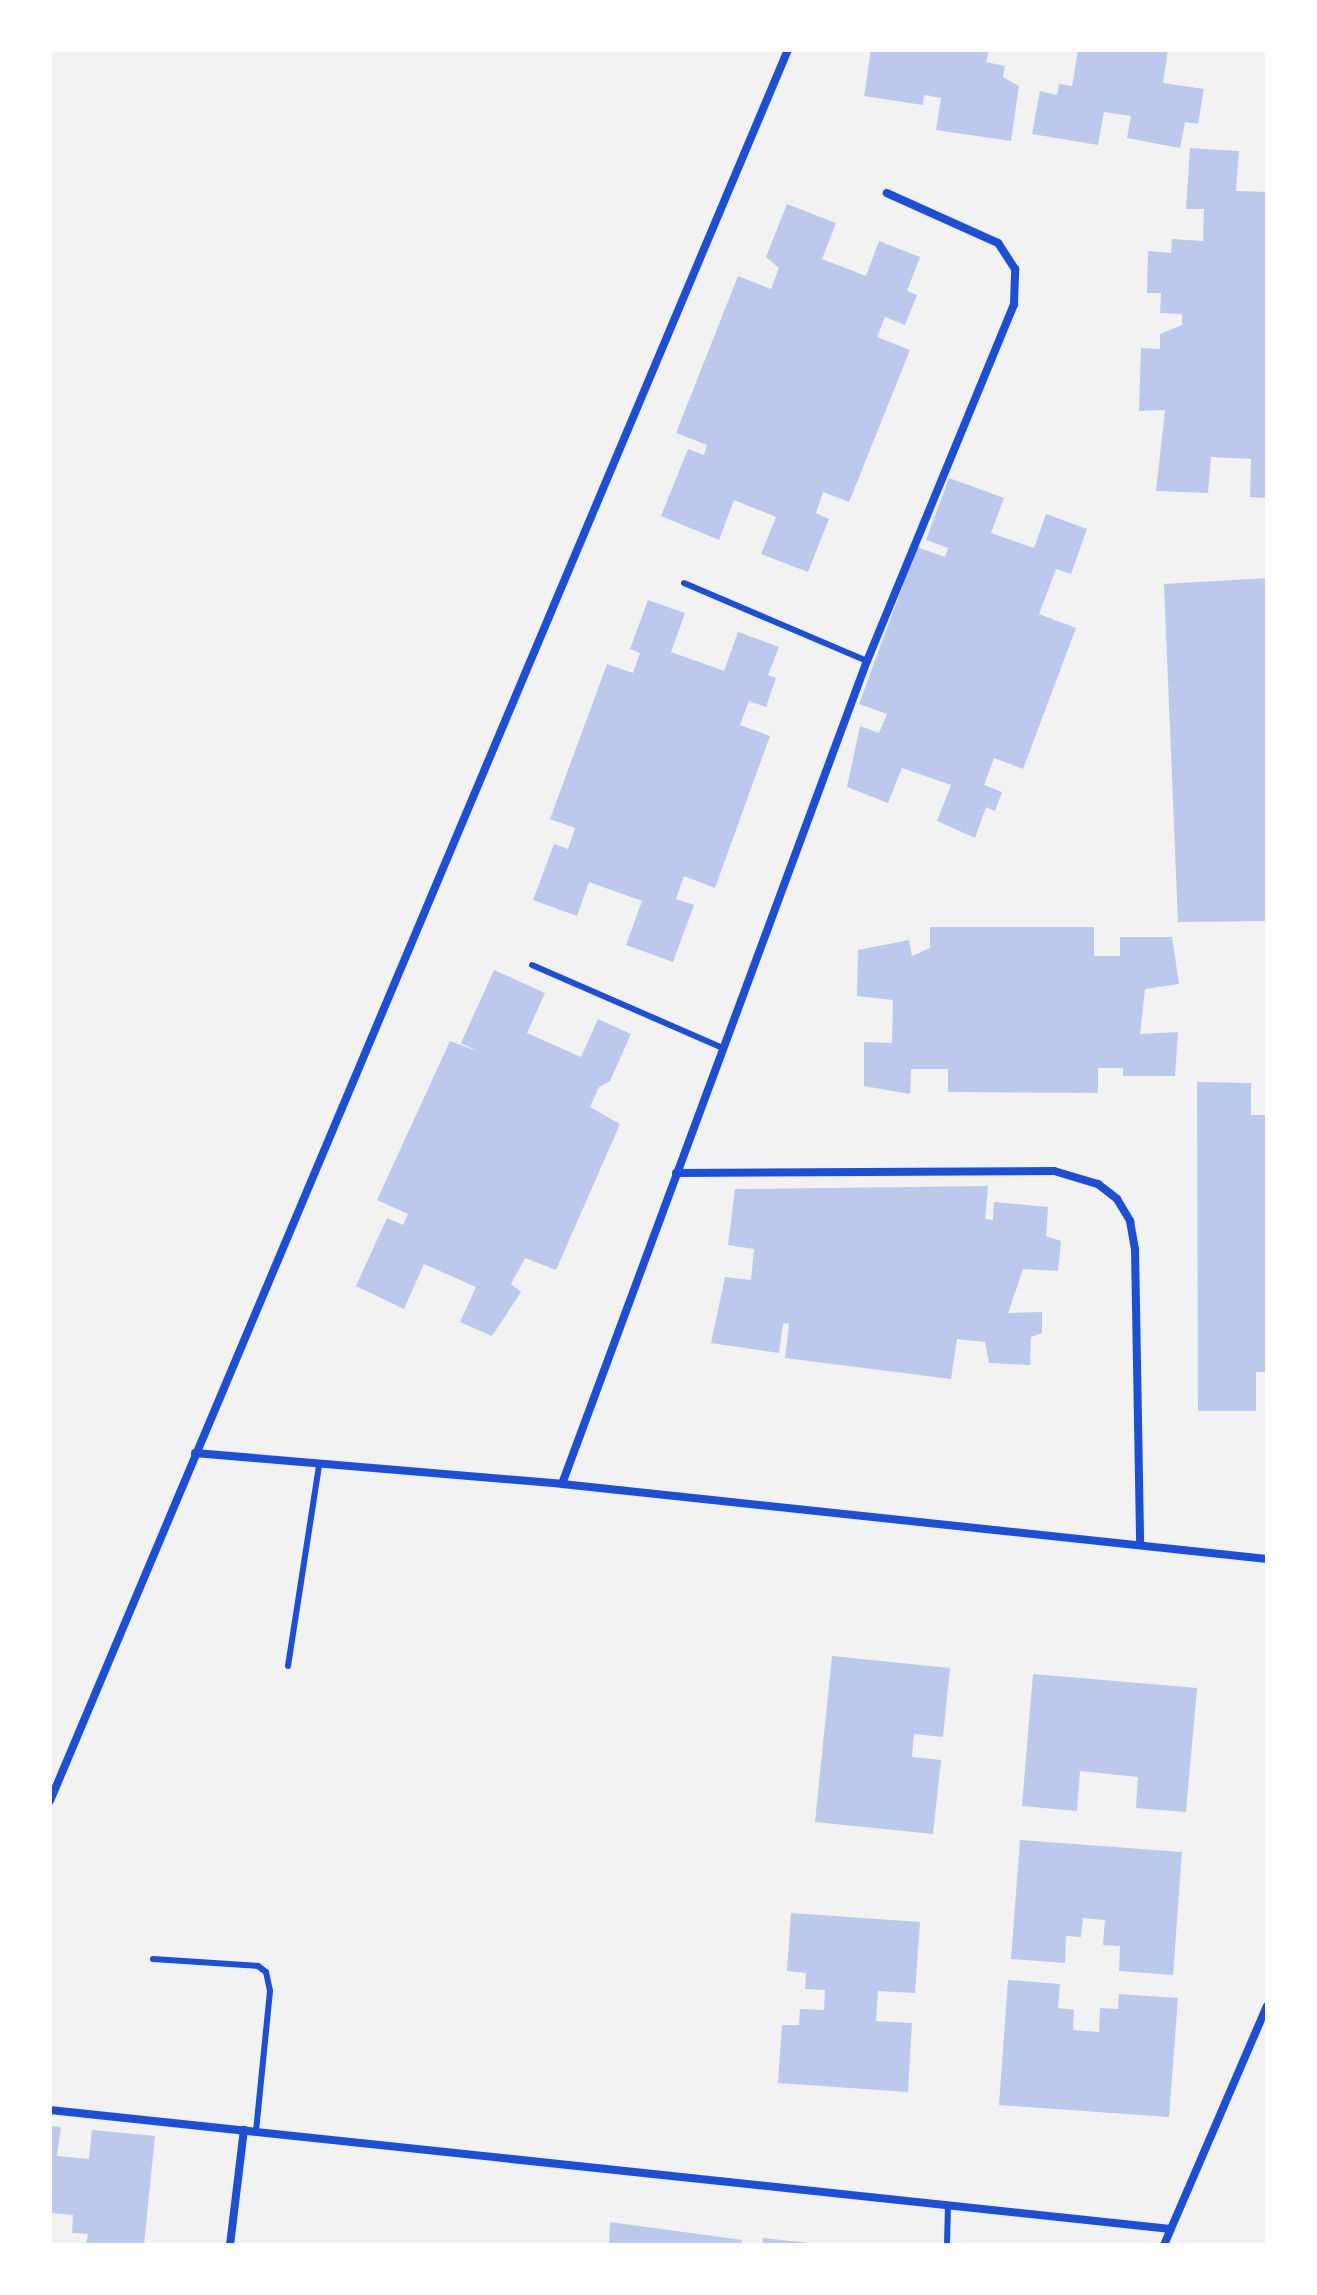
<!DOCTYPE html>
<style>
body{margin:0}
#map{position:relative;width:1317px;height:2295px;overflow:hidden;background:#f2f2f2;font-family:"Playfair Display",serif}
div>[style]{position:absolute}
.building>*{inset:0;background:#bdc9ec}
.service>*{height:6px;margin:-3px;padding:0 3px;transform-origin:3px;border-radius:3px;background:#1d4ed8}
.minor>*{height:8px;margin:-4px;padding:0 4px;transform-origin:4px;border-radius:4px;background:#1d4ed8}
span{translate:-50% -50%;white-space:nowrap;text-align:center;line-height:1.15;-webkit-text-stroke:6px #fff;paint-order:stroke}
.frame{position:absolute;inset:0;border:52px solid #fff;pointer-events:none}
</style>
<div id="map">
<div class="building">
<div style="clip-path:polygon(871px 50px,989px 50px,986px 62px,1005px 66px,1003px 77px,1019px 86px,1011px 141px,936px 130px,941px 98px,924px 95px,923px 105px,864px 96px)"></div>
<div style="clip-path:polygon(1078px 50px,1168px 50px,1163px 83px,1204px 89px,1198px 124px,1185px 122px,1180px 148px,1127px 138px,1131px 116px,1104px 112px,1098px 145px,1032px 134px,1040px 91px,1057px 95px,1059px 84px,1072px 86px)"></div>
<div style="clip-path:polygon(1190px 148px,1239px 151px,1236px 191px,1267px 192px,1267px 498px,1250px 497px,1251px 459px,1211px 457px,1208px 493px,1156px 491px,1165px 410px,1139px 411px,1141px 348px,1160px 349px,1160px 334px,1182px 325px,1182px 314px,1160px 313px,1161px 293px,1147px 293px,1148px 251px,1171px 253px,1172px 239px,1203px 241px,1204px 209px,1186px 209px)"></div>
<div style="clip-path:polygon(787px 204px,836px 223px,822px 259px,866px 276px,879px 241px,920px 257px,907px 291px,917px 295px,905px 325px,885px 317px,877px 337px,910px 350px,849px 502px,823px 492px,816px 513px,829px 519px,808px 572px,761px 554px,776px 517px,734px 500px,719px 540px,661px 516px,688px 449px,704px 455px,707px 445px,676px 433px,738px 276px,771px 289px,779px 268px,766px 257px)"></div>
<div style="clip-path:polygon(949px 478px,1004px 498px,991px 533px,1034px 548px,1046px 514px,1087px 529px,1071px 574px,1056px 569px,1039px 614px,1076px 628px,1023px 769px,994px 758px,984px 785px,1002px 792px,995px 811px,986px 807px,975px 838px,937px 821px,951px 785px,902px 768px,888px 803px,847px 787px,860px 726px,879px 733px,887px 714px,859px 704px,917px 547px,945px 557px,948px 548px,926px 540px)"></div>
<div style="clip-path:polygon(1267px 578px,1267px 921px,1178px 922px,1164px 584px)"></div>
<div style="clip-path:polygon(648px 600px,685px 613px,671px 652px,724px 671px,738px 632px,779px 647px,768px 675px,776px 678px,766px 707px,749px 701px,740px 725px,770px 736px,715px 888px,684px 876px,676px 899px,694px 905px,673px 962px,626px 945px,642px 901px,589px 882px,577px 916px,533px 900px,554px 844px,568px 849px,575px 828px,550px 819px,607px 664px,633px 673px,640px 653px,630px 649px)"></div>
<div style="clip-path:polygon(930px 927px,1094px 927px,1094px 956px,1120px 956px,1120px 937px,1172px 937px,1179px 984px,1145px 989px,1140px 1034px,1178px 1032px,1175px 1076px,1123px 1076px,1123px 1068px,1098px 1068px,1098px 1093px,948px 1092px,948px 1069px,911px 1069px,910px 1094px,864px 1086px,864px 1042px,892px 1043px,893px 1000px,857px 996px,858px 950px,909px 940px,912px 956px,930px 948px)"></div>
<div style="clip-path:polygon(494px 970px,545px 993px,527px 1033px,581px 1057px,598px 1019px,631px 1034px,610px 1081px,599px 1087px,590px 1107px,620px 1124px,556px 1270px,525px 1258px,511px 1284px,521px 1292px,492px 1336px,460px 1322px,476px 1287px,424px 1264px,404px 1309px,356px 1286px,387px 1218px,403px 1225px,408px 1214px,377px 1200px,450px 1041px,479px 1052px,461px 1043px)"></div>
<div style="clip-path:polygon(1197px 1082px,1251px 1083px,1251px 1115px,1267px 1115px,1267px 1372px,1256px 1372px,1256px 1411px,1198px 1411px)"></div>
<div style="clip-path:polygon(988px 1186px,985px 1219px,993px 1220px,994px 1202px,1048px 1207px,1046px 1236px,1061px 1241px,1058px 1271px,1023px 1269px,1008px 1313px,1042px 1312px,1042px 1333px,1031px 1337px,1030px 1365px,989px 1363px,985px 1342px,957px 1339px,951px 1379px,785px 1358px,789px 1324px,783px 1323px,779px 1353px,711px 1343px,725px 1277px,751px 1280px,754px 1249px,728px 1245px,735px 1189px)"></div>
<div style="clip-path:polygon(832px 1656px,950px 1668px,943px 1737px,914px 1734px,912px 1757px,941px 1760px,933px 1834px,815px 1822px)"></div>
<div style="clip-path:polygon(1033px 1674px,1197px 1688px,1186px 1812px,1136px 1808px,1138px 1777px,1080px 1771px,1077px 1811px,1022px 1806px)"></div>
<div style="clip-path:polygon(1020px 1840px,1182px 1852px,1173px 1975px,1119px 1971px,1120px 1946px,1103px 1945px,1105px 1920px,1083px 1918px,1081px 1937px,1066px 1936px,1065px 1963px,1011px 1959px)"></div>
<div style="clip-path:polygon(791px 1913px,920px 1922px,915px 1993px,878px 1991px,876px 2021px,912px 2023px,908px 2092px,778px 2083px,782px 2025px,799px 2025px,800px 2009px,824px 2010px,825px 1990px,805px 1989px,806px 1973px,787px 1971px)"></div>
<div style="clip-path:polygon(1008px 1980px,1060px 1984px,1058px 2008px,1074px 2010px,1073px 2030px,1099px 2032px,1100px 2008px,1118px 2009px,1119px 1994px,1178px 1998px,1169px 2117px,999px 2105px)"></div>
<div style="clip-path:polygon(50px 2126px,61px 2127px,57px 2156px,89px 2159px,92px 2130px,155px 2136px,144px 2245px,86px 2245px,88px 2234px,72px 2233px,73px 2215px,50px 2213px)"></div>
<div style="clip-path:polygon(610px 2222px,742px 2240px,741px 2245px,609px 2245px)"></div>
<div style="clip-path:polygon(763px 2238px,810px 2243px,810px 2245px,762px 2245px)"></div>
</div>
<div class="service">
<div style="left:684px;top:583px;width:199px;rotate:23.1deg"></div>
<div style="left:532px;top:965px;width:208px;rotate:23.5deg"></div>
<div style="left:288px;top:1666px;width:203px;rotate:-81.2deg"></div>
<div style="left:153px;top:1959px;width:105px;rotate:3.8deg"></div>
<div style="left:258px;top:1966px;width:10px;rotate:37deg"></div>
<div style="left:266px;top:1972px;width:19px;rotate:78deg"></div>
<div style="left:270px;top:1991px;width:141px;rotate:95.7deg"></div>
<div style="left:947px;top:2245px;width:40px;rotate:-88.6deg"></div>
</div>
<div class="minor">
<div style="left:676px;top:1173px;width:378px;rotate:-0.3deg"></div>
<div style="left:1054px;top:1171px;width:46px;rotate:16.5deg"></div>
<div style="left:1098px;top:1184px;width:24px;rotate:38deg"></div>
<div style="left:1117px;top:1199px;width:26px;rotate:59deg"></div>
<div style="left:1130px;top:1221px;width:28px;rotate:80deg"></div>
<div style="left:1135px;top:1249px;width:296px;rotate:89deg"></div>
<div style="left:195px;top:1453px;width:368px;rotate:4.8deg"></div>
<div style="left:562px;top:1484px;width:709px;rotate:6.07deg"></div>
<div style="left:562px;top:1484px;width:878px;rotate:-69.67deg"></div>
<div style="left:867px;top:661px;width:386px;rotate:-67.6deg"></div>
<div style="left:1014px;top:304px;width:35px;rotate:-88deg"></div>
<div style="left:1015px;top:269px;width:31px;rotate:-123deg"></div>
<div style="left:998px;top:243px;width:122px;rotate:-155.8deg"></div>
<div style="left:50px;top:1801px;width:1900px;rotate:-67.15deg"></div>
<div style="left:50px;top:2110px;width:1127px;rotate:6.06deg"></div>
<div style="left:230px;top:2245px;width:116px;rotate:-83.1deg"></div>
<div style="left:1164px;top:2245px;width:260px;rotate:-66.7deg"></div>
</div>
<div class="frame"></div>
</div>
